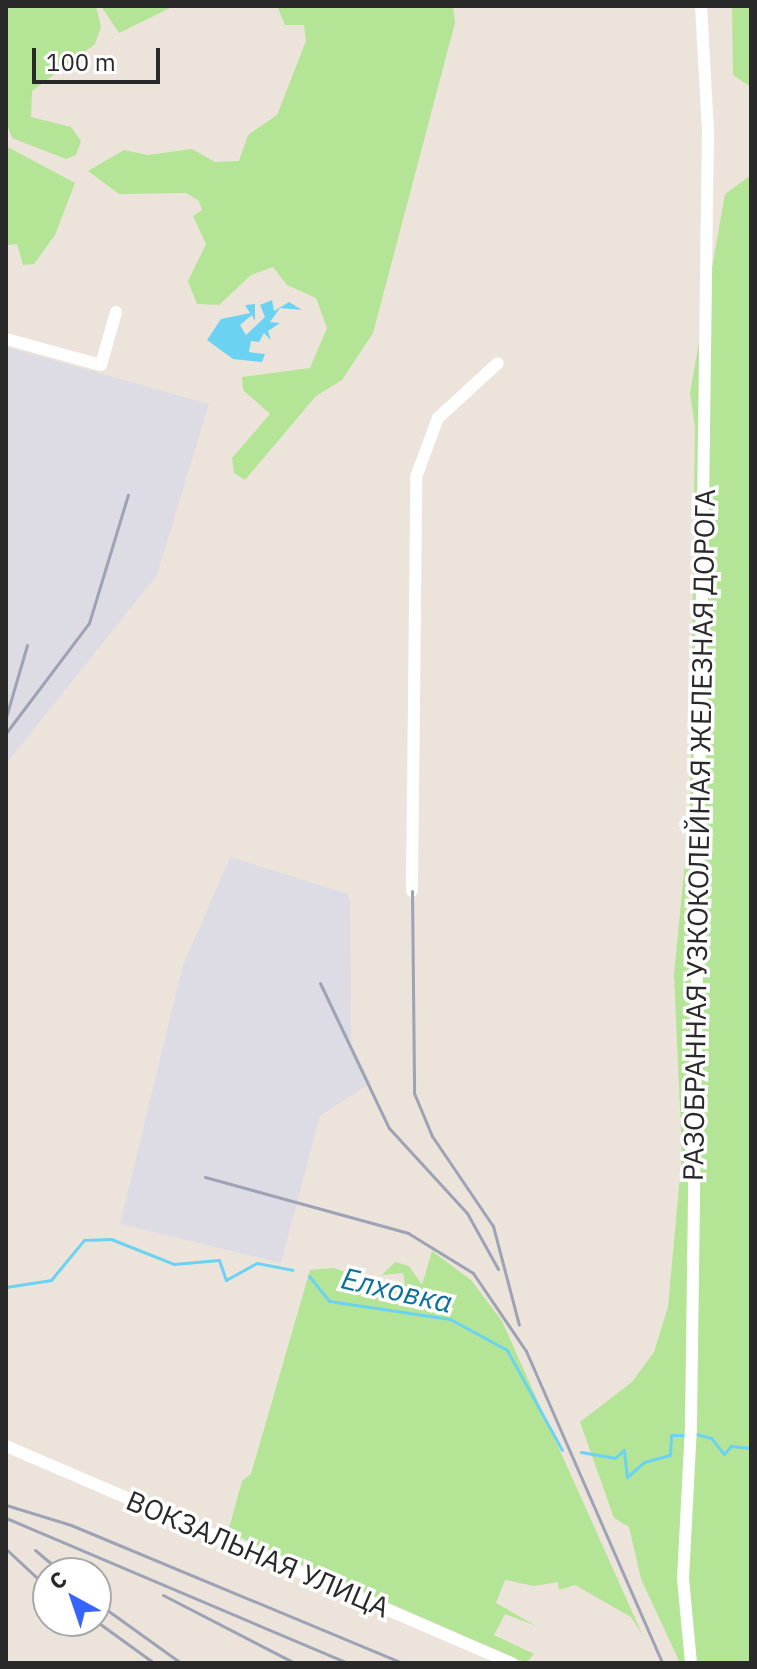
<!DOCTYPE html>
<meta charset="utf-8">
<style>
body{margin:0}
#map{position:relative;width:757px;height:1669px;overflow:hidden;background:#ece4db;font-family:"IBM Plex Sans",sans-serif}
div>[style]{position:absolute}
.industrial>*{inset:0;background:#dddbe4}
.green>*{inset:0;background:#b4e496}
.water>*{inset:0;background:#6bd3f1}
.stream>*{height:3px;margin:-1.5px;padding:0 1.5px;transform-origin:1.5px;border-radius:1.5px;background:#6bd3f1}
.minor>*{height:12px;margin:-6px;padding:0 6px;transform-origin:6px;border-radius:6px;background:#fff}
.rail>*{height:3px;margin:-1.5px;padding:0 1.5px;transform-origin:1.5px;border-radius:1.5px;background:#9da2b4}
span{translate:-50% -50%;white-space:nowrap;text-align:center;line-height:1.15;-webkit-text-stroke:7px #fff;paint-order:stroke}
.street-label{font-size:28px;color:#292929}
.water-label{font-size:30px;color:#0b709c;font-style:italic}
.frame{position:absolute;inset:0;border:8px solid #292929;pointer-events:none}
.north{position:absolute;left:32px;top:1557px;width:80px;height:80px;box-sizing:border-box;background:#fff;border:2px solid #a9a9a9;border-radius:50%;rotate:320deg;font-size:22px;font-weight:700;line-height:32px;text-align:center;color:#292929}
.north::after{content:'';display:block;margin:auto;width:28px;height:36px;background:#3664fd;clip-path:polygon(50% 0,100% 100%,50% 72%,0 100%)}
.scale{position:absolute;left:32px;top:48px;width:128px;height:36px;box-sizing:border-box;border:4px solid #292929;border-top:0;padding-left:10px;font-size:24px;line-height:28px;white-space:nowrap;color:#292929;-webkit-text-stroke:6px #fff;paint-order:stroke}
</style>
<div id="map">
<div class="industrial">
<div style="clip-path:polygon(6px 347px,209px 404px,157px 575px,6px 764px)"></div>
<div style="clip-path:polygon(230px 857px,348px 894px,350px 903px,351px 1043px,371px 1083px,320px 1116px,281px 1263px,120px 1224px,182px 968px)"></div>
</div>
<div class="green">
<div style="clip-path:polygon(6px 6px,96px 6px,101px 27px,95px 44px,32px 91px,31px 117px,71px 127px,81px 141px,76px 155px,66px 159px,12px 138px,6px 121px)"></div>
<div style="clip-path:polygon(101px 6px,174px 6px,119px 33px)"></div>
<div style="clip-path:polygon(277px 6px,453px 6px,455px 23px,373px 333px,342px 380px,316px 396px,245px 480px,234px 473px,232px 458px,270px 414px,243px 390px,242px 377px,310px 368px,327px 328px,316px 298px,287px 285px,273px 267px,251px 275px,219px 305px,197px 304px,188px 281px,206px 244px,193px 216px,202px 210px,199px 201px,186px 193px,119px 194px,88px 171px,124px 150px,148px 155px,192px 149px,215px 162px,239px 161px,248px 135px,277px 115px,306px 41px,304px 25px,285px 25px)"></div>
<div style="clip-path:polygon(732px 6px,751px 6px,751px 87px,733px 75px)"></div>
<div style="clip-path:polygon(6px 146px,75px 183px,55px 235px,34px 264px,23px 265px,17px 244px,6px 245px)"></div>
<div style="clip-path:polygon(751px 175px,751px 1663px,680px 1663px,641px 1579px,629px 1527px,614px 1518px,580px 1422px,632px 1382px,654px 1352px,668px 1307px,682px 1154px,674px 974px,690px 812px,695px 428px,690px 393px,725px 194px)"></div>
<div style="clip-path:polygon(432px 1251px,471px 1280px,502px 1321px,643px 1636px,631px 1617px,575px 1585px,559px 1590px,558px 1582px,534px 1586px,505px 1580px,496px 1603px,536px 1626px,505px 1614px,494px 1635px,534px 1654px,526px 1663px,228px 1532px,242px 1481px,251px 1474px,310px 1270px,334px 1268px,390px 1288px,405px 1283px,403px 1273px,382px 1275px,395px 1262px,409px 1266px,422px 1285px)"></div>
</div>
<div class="water">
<div style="clip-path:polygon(272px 300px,274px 311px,289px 302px,302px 310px,280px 308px,270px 322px,280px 323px,268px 331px,271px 340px,264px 333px,259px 342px,251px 341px,249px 352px,265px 354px,262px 362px,233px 359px,207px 340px,221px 319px,250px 313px,245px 305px,255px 304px,255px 321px,252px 315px,240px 325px,246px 335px,265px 317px,260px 305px)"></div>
</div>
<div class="stream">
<div style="left:309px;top:1276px;width:32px;rotate:51deg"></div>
<div style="left:329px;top:1301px;width:122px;rotate:8.5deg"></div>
<div style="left:450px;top:1319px;width:65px;rotate:28.5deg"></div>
<div style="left:507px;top:1350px;width:114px;rotate:61.2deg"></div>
<div style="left:6px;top:1287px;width:46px;rotate:-8.8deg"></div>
<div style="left:51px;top:1280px;width:52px;rotate:-50.5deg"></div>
<div style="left:84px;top:1240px;width:27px;rotate:-2deg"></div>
<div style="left:111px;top:1239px;width:68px;rotate:21.6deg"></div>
<div style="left:174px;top:1264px;width:45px;rotate:-5.1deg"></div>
<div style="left:219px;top:1260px;width:21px;rotate:71deg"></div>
<div style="left:226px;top:1280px;width:35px;rotate:-29deg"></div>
<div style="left:257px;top:1263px;width:36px;rotate:11deg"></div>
<div style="left:696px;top:1434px;width:16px;rotate:15deg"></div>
<div style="left:711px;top:1438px;width:21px;rotate:51deg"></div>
<div style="left:724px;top:1454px;width:11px;rotate:-49deg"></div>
<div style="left:731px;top:1446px;width:20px;rotate:6deg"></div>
<div style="left:581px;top:1452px;width:35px;rotate:10deg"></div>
<div style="left:615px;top:1458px;width:12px;rotate:-42deg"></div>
<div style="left:624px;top:1450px;width:27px;rotate:84deg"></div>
<div style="left:627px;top:1477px;width:23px;rotate:-41deg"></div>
<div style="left:644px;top:1462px;width:27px;rotate:-15deg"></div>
<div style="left:670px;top:1455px;width:20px;rotate:-87deg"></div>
<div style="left:671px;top:1435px;width:14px"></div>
</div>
<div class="minor">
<div style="left:6px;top:339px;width:98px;rotate:15.3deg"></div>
<div style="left:101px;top:365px;width:55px;rotate:-74.2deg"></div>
<div style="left:412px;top:891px;width:414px;rotate:-89.4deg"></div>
<div style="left:416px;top:477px;width:63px;rotate:-69.6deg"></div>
<div style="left:438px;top:418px;width:81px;rotate:-42.5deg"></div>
<div style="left:6px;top:1446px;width:550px;rotate:23.25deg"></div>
<div style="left:691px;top:1663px;width:84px;rotate:-95.4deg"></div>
<div style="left:683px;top:1579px;width:154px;rotate:-87deg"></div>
<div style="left:691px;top:1425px;width:1294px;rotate:-89.25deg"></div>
<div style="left:708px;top:131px;width:125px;rotate:-93.2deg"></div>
</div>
<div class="rail">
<div style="left:6px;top:717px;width:75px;rotate:-73.7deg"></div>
<div style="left:6px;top:733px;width:138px;rotate:-53deg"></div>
<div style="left:89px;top:623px;width:134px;rotate:-73.1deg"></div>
<div style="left:412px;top:891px;width:202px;rotate:89.4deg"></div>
<div style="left:414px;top:1093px;width:47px;rotate:67.3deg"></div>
<div style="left:432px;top:1136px;width:109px;rotate:55.9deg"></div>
<div style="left:493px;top:1226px;width:102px;rotate:75.3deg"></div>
<div style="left:320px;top:983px;width:161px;rotate:64.6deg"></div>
<div style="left:389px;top:1128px;width:115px;rotate:47.5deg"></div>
<div style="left:467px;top:1213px;width:64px;rotate:61deg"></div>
<div style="left:205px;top:1177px;width:211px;rotate:15.4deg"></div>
<div style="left:408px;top:1233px;width:76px;rotate:31.6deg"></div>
<div style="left:473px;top:1273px;width:94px;rotate:55.8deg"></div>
<div style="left:526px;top:1351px;width:340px;rotate:66.4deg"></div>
<div style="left:6px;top:1505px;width:68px;rotate:17.1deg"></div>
<div style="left:71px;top:1525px;width:360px;rotate:22.6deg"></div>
<div style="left:6px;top:1518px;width:371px;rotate:23deg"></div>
<div style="left:6px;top:1549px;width:57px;rotate:42.9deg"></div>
<div style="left:35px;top:1550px;width:35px;rotate:40deg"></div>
<div style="left:163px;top:1595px;width:148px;rotate:27.3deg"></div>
<div style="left:96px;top:1602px;width:105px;rotate:35.7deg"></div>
<div style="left:96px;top:1621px;width:72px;rotate:35.9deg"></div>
</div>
<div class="street-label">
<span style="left:699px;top:835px;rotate:-89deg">РАЗОБРАННАЯ УЗКОКОЛЕЙНАЯ ЖЕЛЕЗНАЯ ДОРОГА</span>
<span style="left:258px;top:1554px;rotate:23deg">ВОКЗАЛЬНАЯ УЛИЦА</span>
</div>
<div class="water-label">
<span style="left:397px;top:1290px;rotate:13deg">Елховка</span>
</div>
<div class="frame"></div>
<div class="north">С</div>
<div class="scale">100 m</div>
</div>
